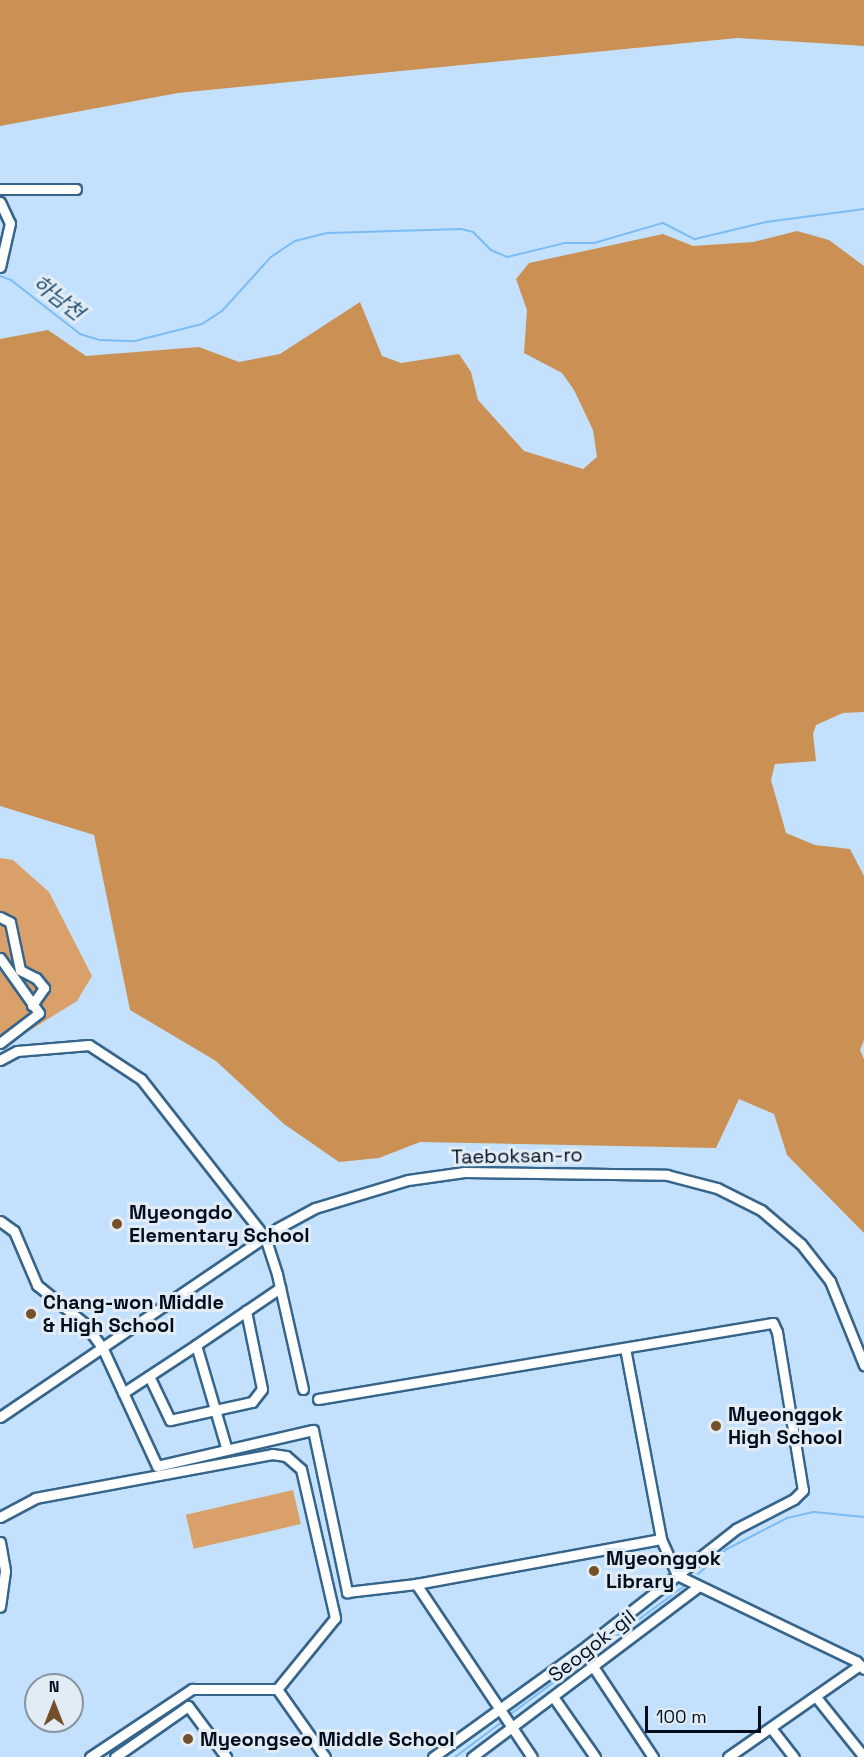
<!DOCTYPE html>
<meta charset="utf-8">
<style>
body{margin:0}
#map{position:relative;width:864px;height:1757px;overflow:hidden;background:#c3e1fc;font-family:"Space Grotesk","Noto Sans KR",sans-serif}
div>[style]{position:absolute}
.green>*{inset:0;background:#d9a169;transform-origin:0 0}
.forest>*{inset:0;background:#ca9054}
.stream>*{height:2px;margin:-1px;padding:0 1px;transform-origin:1px;border-radius:1px;background:#7bbcf4}
.roads{filter:drop-shadow(2px 0 #36658c) drop-shadow(-2px 0 #36658c) drop-shadow(0 2px #36658c) drop-shadow(0 -2px #36658c)}
.minor>*{height:9px;margin:-4.5px;padding:0 4.5px;transform-origin:4.5px;border-radius:4.5px;background:#fff}
.dots>*{width:16px;height:16px;translate:-50% -50%;box-sizing:border-box;border:3px solid #e2ecf5;border-radius:50%}
span{translate:-50% -50%;white-space:nowrap;text-align:center;line-height:1.15;-webkit-text-stroke:6px #e2ecf5;paint-order:stroke}
.street-label{font-size:20px;color:#000d1c}
.poi-label{font-size:20px;color:#000d1c;font-weight:700}
.left{translate:0 -50%;text-align:left}
.water-label{font-size:21px;color:#1c4c71;font-style:italic}
.north{position:absolute;left:24px;top:1673px;width:60px;height:60px;box-sizing:border-box;background:#e2ecf5;border:2px solid #88939e;border-radius:50%;rotate:0deg;font-size:16px;font-weight:700;line-height:24px;text-align:center;color:#000d1c}
.north::after{content:'';display:block;margin:auto;width:21px;height:27px;background:#74502a;clip-path:polygon(50% 0,100% 100%,50% 72%,0 100%)}
.scale{position:absolute;left:645px;top:1706px;width:116px;height:27px;box-sizing:border-box;border:3px solid #000d1c;border-top:0;padding-left:8px;font-size:18px;line-height:21px;white-space:nowrap;color:#000d1c;-webkit-text-stroke:4px #e2ecf5;paint-order:stroke}
</style>
<div id="map">
<div class="green">
<div style="clip-path:polygon(0 858px,13px 860px,49px 892px,92px 976px,77px 1001px,0 1049px)"></div>
<div style="left:293px;top:1490px;width:35px;height:110px;rotate:77deg"></div>
</div>
<div class="forest">
<div style="clip-path:polygon(0 0,864px 0,864px 46px,737px 38px,178px 93px,0 126px)"></div>
<div style="clip-path:polygon(797px 231px,829px 240px,864px 266px,864px 712px,843px 713px,816px 725px,813px 734px,816px 761px,775px 764px,771px 780px,786px 833px,815px 845px,850px 849px,864px 876px,864px 1040px,860px 1050px,864px 1059px,864px 1233px,787px 1155px,774px 1114px,739px 1099px,716px 1148px,420px 1142px,379px 1158px,339px 1162px,284px 1124px,216px 1061px,130px 1010px,94px 835px,0 806px,0 339px,48px 330px,86px 356px,199px 347px,239px 362px,280px 354px,360px 302px,382px 356px,401px 363px,459px 354px,471px 372px,478px 400px,524px 451px,583px 469px,597px 457px,593px 430px,574px 390px,562px 373px,524px 353px,527px 310px,516px 279px,529px 263px,663px 234px,693px 246px,753px 242px)"></div>
</div>
<div class="stream">
<div style="left:0;top:276px;width:12px;rotate:20deg"></div>
<div style="left:11px;top:280px;width:88px;rotate:38deg"></div>
<div style="left:80px;top:334px;width:21px;rotate:17deg"></div>
<div style="left:100px;top:340px;width:35px;rotate:2deg"></div>
<div style="left:135px;top:341px;width:69px;rotate:-14.2deg"></div>
<div style="left:202px;top:324px;width:24px;rotate:-33deg"></div>
<div style="left:222px;top:311px;width:73px;rotate:-47.8deg"></div>
<div style="left:271px;top:257px;width:29px;rotate:-34deg"></div>
<div style="left:295px;top:241px;width:34px;rotate:-14deg"></div>
<div style="left:328px;top:233px;width:133px;rotate:-1.7deg"></div>
<div style="left:461px;top:229px;width:12px;rotate:14deg"></div>
<div style="left:473px;top:232px;width:25px;rotate:45deg"></div>
<div style="left:491px;top:250px;width:17px;rotate:24deg"></div>
<div style="left:507px;top:257px;width:60px;rotate:-13.6deg"></div>
<div style="left:565px;top:243px;width:29px"></div>
<div style="left:594px;top:243px;width:72px;rotate:-16.2deg"></div>
<div style="left:663px;top:223px;width:36px;rotate:27deg"></div>
<div style="left:695px;top:239px;width:73px;rotate:-13.5deg"></div>
<div style="left:766px;top:222px;width:99px;rotate:-7.6deg"></div>
<div style="left:698px;top:1574px;width:38px;rotate:-41deg"></div>
<div style="left:727px;top:1549px;width:68px;rotate:-27.3deg"></div>
<div style="left:787px;top:1518px;width:28px;rotate:-13deg"></div>
<div style="left:814px;top:1512px;width:50px;rotate:5.7deg"></div>
<div style="left:512px;top:1713px;width:214px;rotate:-36.4deg"></div>
<div style="left:455px;top:1757px;width:59px;rotate:-36.7deg"></div>
</div>
<div class="roads">
<div class="minor">
<div style="left:0;top:189px;width:76px"></div>
<div style="left:0;top:202px;width:23px;rotate:65deg"></div>
<div style="left:10px;top:223px;width:45px;rotate:102.8deg"></div>
<div style="left:0;top:917px;width:11px;rotate:27deg"></div>
<div style="left:10px;top:922px;width:49px;rotate:78.2deg"></div>
<div style="left:20px;top:970px;width:18px;rotate:27deg"></div>
<div style="left:36px;top:978px;width:13px;rotate:51deg"></div>
<div style="left:44px;top:988px;width:21px;rotate:125deg"></div>
<div style="left:0;top:958px;width:67px;rotate:54.7deg"></div>
<div style="left:39px;top:1013px;width:49px;rotate:142.4deg"></div>
<div style="left:0;top:1060px;width:19px;rotate:-28deg"></div>
<div style="left:17px;top:1051px;width:72px;rotate:-4.8deg"></div>
<div style="left:89px;top:1045px;width:62px;rotate:33.2deg"></div>
<div style="left:141px;top:1079px;width:201px;rotate:51.9deg"></div>
<div style="left:265px;top:1237px;width:39px;rotate:72deg"></div>
<div style="left:277px;top:1274px;width:118px;rotate:77.3deg"></div>
<div style="left:0;top:1221px;width:17px;rotate:36deg"></div>
<div style="left:14px;top:1231px;width:59px;rotate:66.9deg"></div>
<div style="left:37px;top:1285px;width:62px;rotate:39.1deg"></div>
<div style="left:85px;top:1324px;width:29px;rotate:54deg"></div>
<div style="left:102px;top:1347px;width:131px;rotate:65.2deg"></div>
<div style="left:157px;top:1466px;width:160px;rotate:-13deg"></div>
<div style="left:313px;top:1430px;width:166px;rotate:78.1deg"></div>
<div style="left:347px;top:1592px;width:69px;rotate:-6.6deg"></div>
<div style="left:416px;top:1584px;width:208px;rotate:56.2deg"></div>
<div style="left:196px;top:1345px;width:102px;rotate:-34.2deg"></div>
<div style="left:625px;top:1348px;width:194px;rotate:79.3deg"></div>
<div style="left:661px;top:1539px;width:39px;rotate:66deg"></div>
<div style="left:677px;top:1575px;width:199px;rotate:25.7deg"></div>
<div style="left:856px;top:1661px;width:11px;rotate:45deg"></div>
<div style="left:149px;top:1376px;width:49px;rotate:64.5deg"></div>
<div style="left:170px;top:1420px;width:84px;rotate:-12.4deg"></div>
<div style="left:252px;top:1402px;width:16px;rotate:-52deg"></div>
<div style="left:262px;top:1389px;width:80px;rotate:-101.6deg"></div>
<div style="left:123px;top:1393px;width:87px;rotate:-33.3deg"></div>
<div style="left:196px;top:1345px;width:109px;rotate:73.6deg"></div>
<div style="left:318px;top:1399px;width:461px;rotate:-9.5deg"></div>
<div style="left:773px;top:1323px;width:10px;rotate:66deg"></div>
<div style="left:777px;top:1332px;width:160px;rotate:80.7deg"></div>
<div style="left:803px;top:1490px;width:13px;rotate:135deg"></div>
<div style="left:794px;top:1499px;width:65px;rotate:152.7deg"></div>
<div style="left:736px;top:1529px;width:189px;rotate:141.9deg"></div>
<div style="left:587px;top:1646px;width:190px;rotate:144.2deg"></div>
<div style="left:0;top:1417px;width:336px;rotate:-34.2deg"></div>
<div style="left:278px;top:1228px;width:42px;rotate:-28.4deg"></div>
<div style="left:315px;top:1208px;width:97px;rotate:-16.8deg"></div>
<div style="left:408px;top:1180px;width:57px;rotate:-8.1deg"></div>
<div style="left:464px;top:1172px;width:203px;rotate:0.8deg"></div>
<div style="left:667px;top:1175px;width:52px;rotate:14.6deg"></div>
<div style="left:717px;top:1188px;width:49px;rotate:26.6deg"></div>
<div style="left:761px;top:1210px;width:52px;rotate:40.4deg"></div>
<div style="left:801px;top:1244px;width:47px;rotate:51.9deg"></div>
<div style="left:830px;top:1281px;width:91px;rotate:68deg"></div>
<div style="left:0;top:1517px;width:40px;rotate:-28deg"></div>
<div style="left:35px;top:1498px;width:241px;rotate:-10.5deg"></div>
<div style="left:272px;top:1454px;width:14px;rotate:8deg"></div>
<div style="left:286px;top:1456px;width:20px;rotate:41deg"></div>
<div style="left:301px;top:1469px;width:153px;rotate:77.1deg"></div>
<div style="left:335px;top:1618px;width:92px;rotate:129.2deg"></div>
<div style="left:0;top:1542px;width:29px;rotate:80deg"></div>
<div style="left:5px;top:1571px;width:36px;rotate:98deg"></div>
<div style="left:416px;top:1584px;width:249px;rotate:-10.4deg"></div>
<div style="left:594px;top:1668px;width:107px;rotate:56.5deg"></div>
<div style="left:816px;top:1697px;width:77px;rotate:51.3deg"></div>
<div style="left:554px;top:1698px;width:72px;rotate:55.2deg"></div>
<div style="left:771px;top:1728px;width:37px;rotate:52deg"></div>
<div style="left:90px;top:1757px;width:123px;rotate:-33.7deg"></div>
<div style="left:192px;top:1689px;width:85px"></div>
<div style="left:277px;top:1689px;width:83px;rotate:54.8deg"></div>
<div style="left:115px;top:1757px;width:89px;rotate:-34.9deg"></div>
<div style="left:188px;top:1706px;width:64px;rotate:53.3deg"></div>
<div style="left:472px;top:1757px;width:284px;rotate:-37deg"></div>
<div style="left:728px;top:1757px;width:161px;rotate:-34.9deg"></div>
</div>
</div>
<div class="dots">
<div style="left:117px;top:1224px;background:#74502a"></div>
<div style="left:31px;top:1314px;background:#74502a"></div>
<div style="left:716px;top:1426px;background:#74502a"></div>
<div style="left:594px;top:1571px;background:#74502a"></div>
<div style="left:188px;top:1739px;background:#74502a"></div>
</div>
<div class="street-label">
<span style="left:517px;top:1156px;rotate:-1deg">Taeboksan-ro</span>
<span style="left:592px;top:1646px;rotate:-38deg">Seogok-gil</span>
</div>
<div class="poi-label">
<span class="left" style="left:129px;top:1224px">Myeongdo<br>Elementary School</span>
<span class="left" style="left:43px;top:1314px">Chang-won Middle<br>&amp; High School</span>
<span class="left" style="left:728px;top:1426px">Myeonggok<br>High School</span>
<span class="left" style="left:606px;top:1570px">Myeonggok<br>Library</span>
<span class="left" style="left:200px;top:1739px">Myeongseo Middle School</span>
</div>
<div class="water-label">
<span style="left:58px;top:298px;rotate:38deg">하남천</span>
</div>
<div class="north">N</div>
<div class="scale">100 m</div>
</div>
